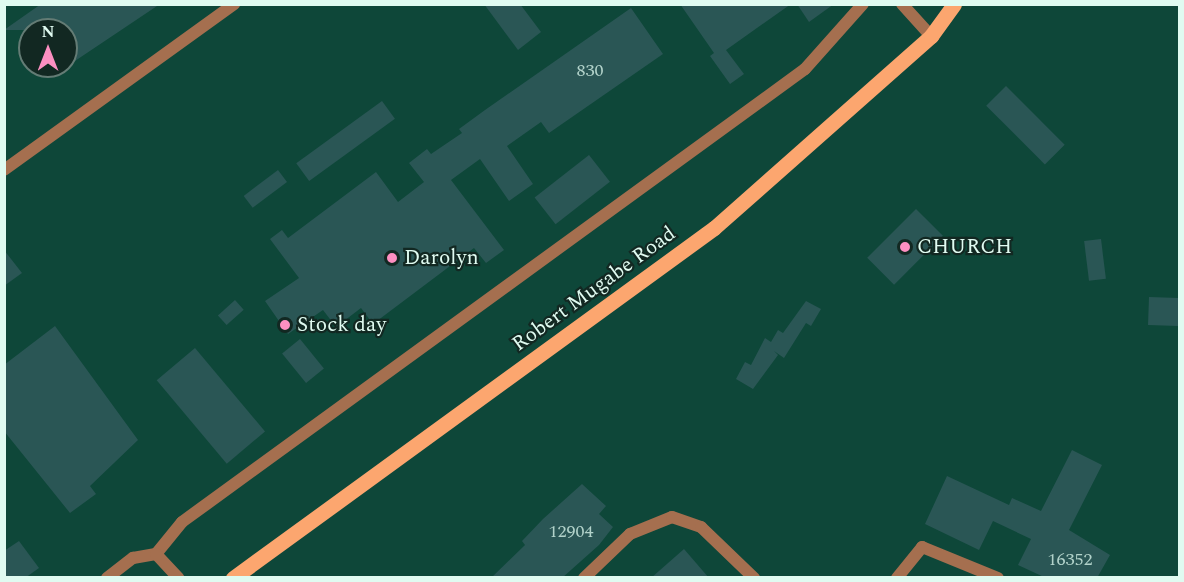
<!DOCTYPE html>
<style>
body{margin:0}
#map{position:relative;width:1184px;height:582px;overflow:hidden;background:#0e4739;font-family:Spectral,serif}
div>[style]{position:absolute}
.building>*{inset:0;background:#2a5655;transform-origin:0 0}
.minor>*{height:12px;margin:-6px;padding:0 6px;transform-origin:6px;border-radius:6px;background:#a56f4f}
.tertiary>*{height:12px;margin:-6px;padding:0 6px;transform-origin:6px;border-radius:6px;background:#a56f4f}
.primary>*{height:15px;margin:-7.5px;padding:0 7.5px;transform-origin:7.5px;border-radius:7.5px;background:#fca66f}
.dots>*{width:16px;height:16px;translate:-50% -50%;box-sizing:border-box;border:3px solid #122822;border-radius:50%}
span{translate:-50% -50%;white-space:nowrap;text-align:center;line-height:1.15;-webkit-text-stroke:4.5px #122822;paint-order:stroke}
.number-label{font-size:18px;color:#b2d2ca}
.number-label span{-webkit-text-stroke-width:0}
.poi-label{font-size:21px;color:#e0fbf1}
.left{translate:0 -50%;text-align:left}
.street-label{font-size:21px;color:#e0fbf1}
.frame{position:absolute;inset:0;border:6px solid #e0fbf1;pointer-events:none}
.north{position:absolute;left:18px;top:18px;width:60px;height:60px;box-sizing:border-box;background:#122822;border:2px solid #647c75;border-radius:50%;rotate:0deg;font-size:16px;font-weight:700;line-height:24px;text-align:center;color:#e0fbf1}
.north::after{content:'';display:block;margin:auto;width:21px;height:27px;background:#fc8fc1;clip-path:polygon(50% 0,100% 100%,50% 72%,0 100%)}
</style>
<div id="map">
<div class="building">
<div style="clip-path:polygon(41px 4px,160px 4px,66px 67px,66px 30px,4px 30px)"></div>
<div style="clip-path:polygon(484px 4px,520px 4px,541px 32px,518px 50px)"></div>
<div style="clip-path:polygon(680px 4px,791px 4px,726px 50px,744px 74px,730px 84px,710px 56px,714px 53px)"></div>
<div style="clip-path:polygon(797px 4px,834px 4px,809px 22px)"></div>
<div style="clip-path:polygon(631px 8px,663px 54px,549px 133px,541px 122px,507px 146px,533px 184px,509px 201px,480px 159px,451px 180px,504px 250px,486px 263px,474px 248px,373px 324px,361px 308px,336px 327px,323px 310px,288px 334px,265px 301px,299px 278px,270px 239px,282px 230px,288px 238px,376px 172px,398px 202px,424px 182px,409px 163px,427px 149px,431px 154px,462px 133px,459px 129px,485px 110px)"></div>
<div style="left:1006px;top:86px;width:83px;height:28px;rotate:45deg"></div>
<div style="left:382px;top:101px;width:22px;height:106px;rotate:54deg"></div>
<div style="left:589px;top:155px;width:34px;height:69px;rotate:52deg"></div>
<div style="left:278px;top:170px;width:15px;height:43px;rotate:53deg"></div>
<div style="left:916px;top:209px;width:38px;height:69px;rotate:45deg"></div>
<div style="left:1101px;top:239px;width:40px;height:17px;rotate:83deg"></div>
<div style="clip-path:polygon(4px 250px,22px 273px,4px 286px)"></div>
<div style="left:1149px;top:297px;width:30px;height:28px;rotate:2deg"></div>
<div style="left:235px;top:300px;width:13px;height:23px;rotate:48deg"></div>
<div style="clip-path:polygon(806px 301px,821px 309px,811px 326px,806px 323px,784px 358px,774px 351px,778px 355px,753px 389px,736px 379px,745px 362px,751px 365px,765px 338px,771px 342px,778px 330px,783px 333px)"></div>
<div style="clip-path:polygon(55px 326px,138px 440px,90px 486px,96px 494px,70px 513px,4px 431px,4px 365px)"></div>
<div style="left:300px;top:339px;width:38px;height:23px;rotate:51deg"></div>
<div style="left:195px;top:348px;width:109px;height:50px;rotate:50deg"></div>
<div style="clip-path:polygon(1072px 450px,1102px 465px,1069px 530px,1110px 555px,1097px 578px,1046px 578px,1018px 565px,1031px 539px,993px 521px,979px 550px,925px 524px,947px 476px,1009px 505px,1012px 498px,1041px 511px)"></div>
<div style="clip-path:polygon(582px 484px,606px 506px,599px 514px,613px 527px,599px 545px,562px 578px,491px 578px,525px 545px,522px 541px,543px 519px)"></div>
<div style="clip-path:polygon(19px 541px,39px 568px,25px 578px,4px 578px,4px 551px)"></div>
<div style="clip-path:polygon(684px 549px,709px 578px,651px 578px)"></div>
</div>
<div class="minor">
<div style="left:902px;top:4px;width:43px;rotate:47.8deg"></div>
<div style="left:4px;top:170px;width:284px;rotate:-35.8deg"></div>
<div style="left:156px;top:554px;width:41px;rotate:-50.9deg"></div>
<div style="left:182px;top:522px;width:770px;rotate:-36.02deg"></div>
<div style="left:805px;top:69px;width:87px;rotate:-48.3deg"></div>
<div style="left:584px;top:578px;width:64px;rotate:-43.7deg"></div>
<div style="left:630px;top:534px;width:45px;rotate:-22deg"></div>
<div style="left:672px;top:517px;width:31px;rotate:19deg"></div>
<div style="left:701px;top:527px;width:74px;rotate:43.9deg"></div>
<div style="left:897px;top:578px;width:40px;rotate:-51deg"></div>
<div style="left:922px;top:547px;width:82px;rotate:22.2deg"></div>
</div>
<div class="tertiary">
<div style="left:107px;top:578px;width:33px;rotate:-38deg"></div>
<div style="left:133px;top:558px;width:23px;rotate:-10deg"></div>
<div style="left:156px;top:554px;width:33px;rotate:47deg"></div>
</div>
<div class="primary">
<div style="left:233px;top:578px;width:595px;rotate:-36.04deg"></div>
<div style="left:714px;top:228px;width:290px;rotate:-41.5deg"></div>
<div style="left:931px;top:36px;width:39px;rotate:-54deg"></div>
</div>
<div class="dots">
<div style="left:905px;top:247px;background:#fc8fc1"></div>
<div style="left:392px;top:258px;background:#fc8fc1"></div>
<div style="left:285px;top:325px;background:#fc8fc1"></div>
</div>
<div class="number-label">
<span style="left:590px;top:71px">830</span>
<span style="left:571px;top:532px">12904</span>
<span style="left:1070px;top:560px">16352</span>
</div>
<div class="poi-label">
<span class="left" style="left:917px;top:247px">CHURCH</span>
<span class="left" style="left:404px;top:258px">Darolyn</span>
<span class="left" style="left:297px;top:325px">Stock day</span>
</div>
<div class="street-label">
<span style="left:594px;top:289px;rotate:-36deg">Robert Mugabe Road</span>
</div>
<div class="frame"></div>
<div class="north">N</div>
</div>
